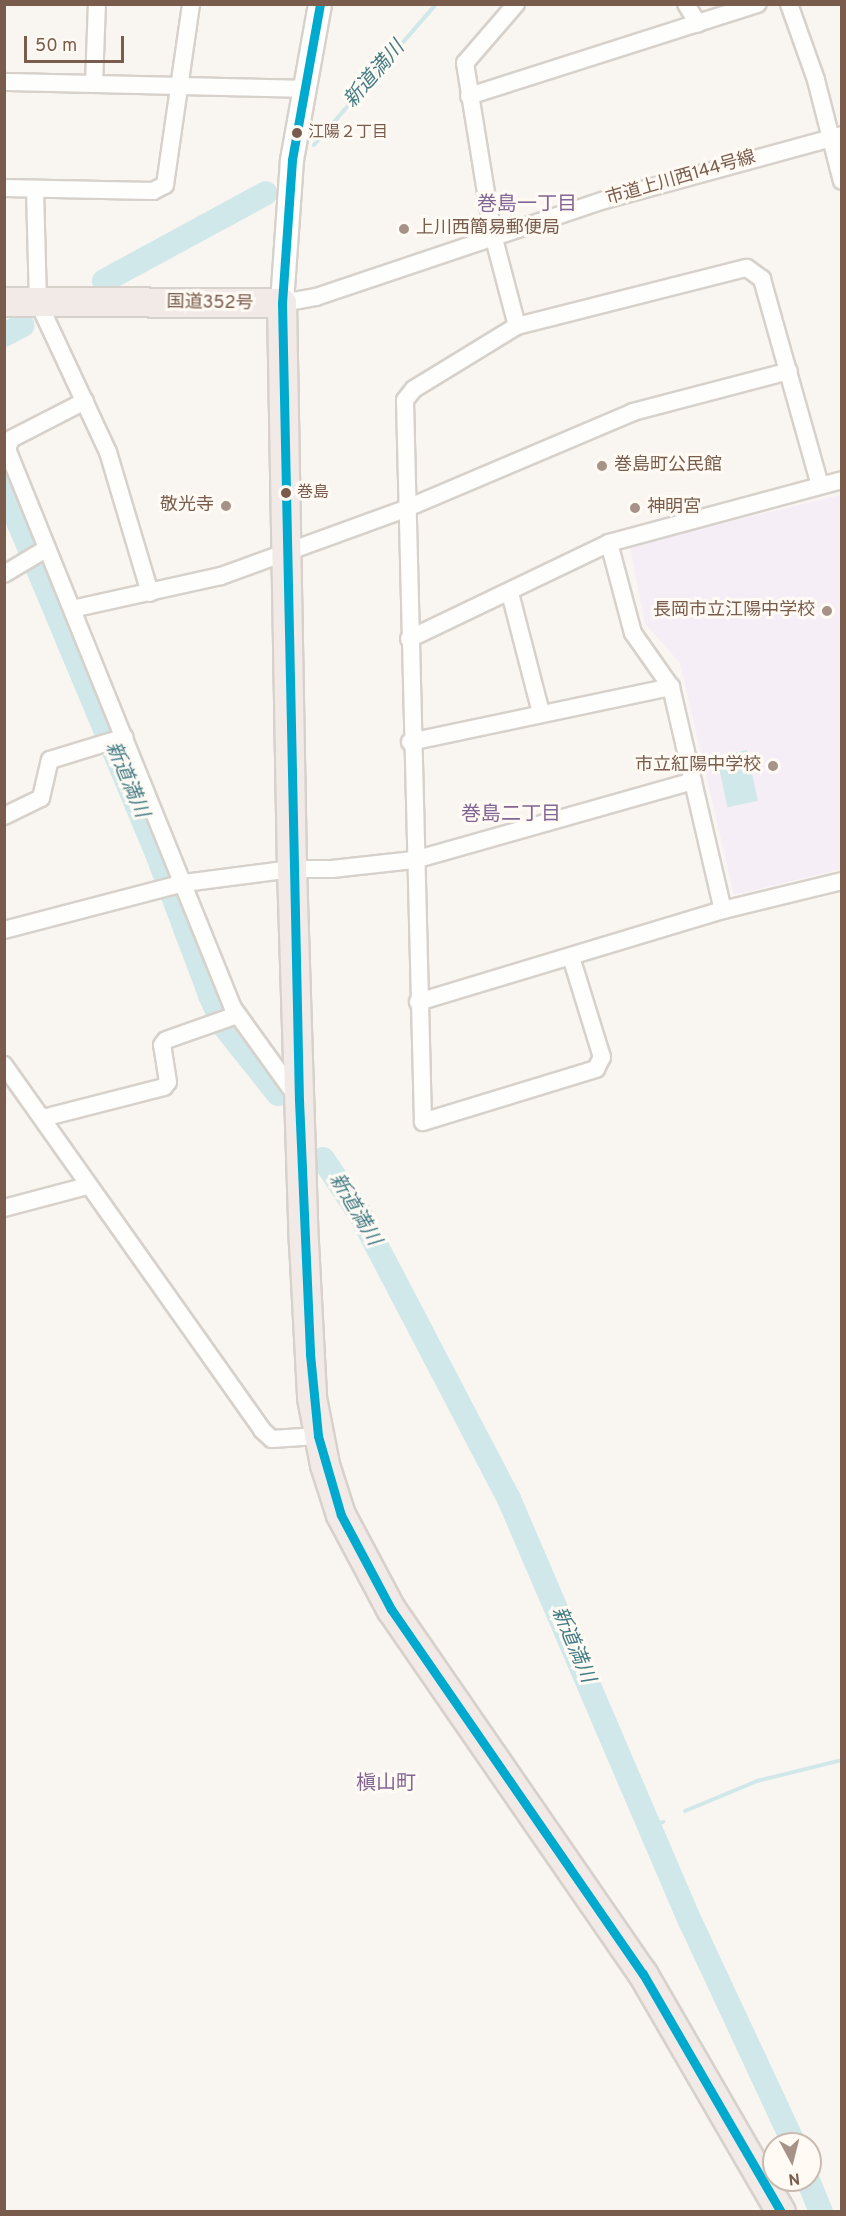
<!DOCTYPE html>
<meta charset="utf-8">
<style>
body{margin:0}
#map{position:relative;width:846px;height:2216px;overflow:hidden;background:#f9f5f0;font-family:Overpass,"Noto Sans JP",sans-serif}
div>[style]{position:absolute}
.education>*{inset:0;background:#f6eef6}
.water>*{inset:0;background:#d0e8ea;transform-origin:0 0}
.stream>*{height:4px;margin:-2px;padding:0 2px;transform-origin:2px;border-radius:2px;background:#d0e8ea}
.river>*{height:24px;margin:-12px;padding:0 12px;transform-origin:12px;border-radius:12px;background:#d0e8ea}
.roads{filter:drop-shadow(2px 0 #d7d1cb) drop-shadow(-2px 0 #d7d1cb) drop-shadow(0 2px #d7d1cb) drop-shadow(0 -2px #d7d1cb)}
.street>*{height:16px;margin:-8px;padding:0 8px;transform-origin:8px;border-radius:8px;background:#fefefd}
.secondary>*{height:22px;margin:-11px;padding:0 11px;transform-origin:11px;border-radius:11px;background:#fefefd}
.highway>*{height:28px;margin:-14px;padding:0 14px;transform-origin:14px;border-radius:14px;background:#f2eae7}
.bus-1>*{height:9px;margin:-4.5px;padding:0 4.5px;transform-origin:4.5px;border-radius:4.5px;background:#00a9ce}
.dots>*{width:16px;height:16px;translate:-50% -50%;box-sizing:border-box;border:3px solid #fffaf3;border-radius:50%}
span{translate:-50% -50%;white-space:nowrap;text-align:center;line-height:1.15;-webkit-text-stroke:6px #fffaf3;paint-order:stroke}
.bus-label{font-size:16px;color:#7a5c4d}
.left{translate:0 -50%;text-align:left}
.street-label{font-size:18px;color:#7a5c4d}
.poi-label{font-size:18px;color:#7a5c4d}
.right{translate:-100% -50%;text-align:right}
.water-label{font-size:20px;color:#437c86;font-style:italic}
.neighbourhood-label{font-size:20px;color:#846695}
.frame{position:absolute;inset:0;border:6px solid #7a5c4d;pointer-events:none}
.north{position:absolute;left:762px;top:2132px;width:60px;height:60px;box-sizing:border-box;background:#fffaf3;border:2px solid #cabbb1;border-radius:50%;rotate:173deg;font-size:16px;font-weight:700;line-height:24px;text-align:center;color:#7a5c4d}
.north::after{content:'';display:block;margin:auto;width:21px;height:27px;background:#a69286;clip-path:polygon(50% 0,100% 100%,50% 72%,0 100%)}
.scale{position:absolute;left:24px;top:36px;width:100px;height:27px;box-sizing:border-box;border:3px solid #7a5c4d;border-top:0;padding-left:8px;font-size:18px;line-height:21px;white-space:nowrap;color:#7a5c4d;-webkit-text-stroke:4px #fffaf3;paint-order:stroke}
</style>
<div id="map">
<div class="education">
<div style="clip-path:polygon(841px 495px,841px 869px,734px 895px,680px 663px,645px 624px,630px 546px)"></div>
</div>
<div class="water">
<div style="left:747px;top:750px;width:52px;height:31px;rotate:78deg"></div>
</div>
<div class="stream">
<div style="left:314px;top:145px;width:186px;rotate:-49.1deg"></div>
<div style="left:685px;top:1811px;width:78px;rotate:-22.6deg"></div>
<div style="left:757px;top:1781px;width:88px;rotate:-13.9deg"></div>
<div style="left:650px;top:1826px;width:14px;rotate:-17deg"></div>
</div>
<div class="river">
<div style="left:104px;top:281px;width:184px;rotate:-28.5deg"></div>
<div style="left:4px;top:335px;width:21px;rotate:-28deg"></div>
<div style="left:4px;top:488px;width:394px;rotate:67.3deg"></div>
<div style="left:156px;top:851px;width:154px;rotate:69.4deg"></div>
<div style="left:210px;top:995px;width:34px;rotate:66deg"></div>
<div style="left:224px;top:1026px;width:87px;rotate:51.5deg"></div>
<div style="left:323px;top:1159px;width:66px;rotate:56.1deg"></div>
<div style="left:360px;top:1214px;width:322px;rotate:62.4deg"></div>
<div style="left:509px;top:1499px;width:461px;rotate:66.8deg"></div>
<div style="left:691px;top:1923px;width:244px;rotate:65deg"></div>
<div style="left:808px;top:2180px;width:35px;rotate:68deg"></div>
</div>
<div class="roads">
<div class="street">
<div style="left:516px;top:4px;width:78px;rotate:130.8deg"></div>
<div style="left:465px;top:63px;width:174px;rotate:80.8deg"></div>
<div style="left:493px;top:235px;width:94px;rotate:75.2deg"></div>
<div style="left:686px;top:4px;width:23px;rotate:59deg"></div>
<div style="left:789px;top:4px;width:81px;rotate:70.4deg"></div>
<div style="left:816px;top:80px;width:104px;rotate:75.6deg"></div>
<div style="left:4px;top:82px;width:298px;rotate:1.3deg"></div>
<div style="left:94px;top:84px;width:80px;rotate:-87.9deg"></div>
<div style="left:469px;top:96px;width:303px;rotate:-17.7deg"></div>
<div style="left:4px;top:188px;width:149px;rotate:1.2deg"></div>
<div style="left:153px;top:191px;width:13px;rotate:-27deg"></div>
<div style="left:165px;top:185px;width:183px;rotate:-81.8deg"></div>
<div style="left:35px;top:189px;width:113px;rotate:88.5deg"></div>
<div style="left:38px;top:302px;width:166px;rotate:65deg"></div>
<div style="left:108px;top:452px;width:147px;rotate:73.4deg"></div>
<div style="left:282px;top:303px;width:35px;rotate:-10deg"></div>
<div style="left:316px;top:297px;width:305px;rotate:-18.6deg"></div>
<div style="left:605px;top:200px;width:246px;rotate:-15.3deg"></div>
<div style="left:85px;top:401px;width:83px;rotate:152.8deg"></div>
<div style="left:11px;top:439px;width:11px;rotate:112deg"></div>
<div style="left:7px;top:449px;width:603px;rotate:67.99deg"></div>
<div style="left:233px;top:1008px;width:110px;rotate:54.3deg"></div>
<div style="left:609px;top:543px;width:93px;rotate:75.1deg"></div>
<div style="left:633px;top:633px;width:66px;rotate:54.9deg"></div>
<div style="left:671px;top:687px;width:229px;rotate:76.9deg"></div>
<div style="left:4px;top:574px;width:49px;rotate:-30.8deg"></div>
<div style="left:510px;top:593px;width:124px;rotate:75.5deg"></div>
<div style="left:72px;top:609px;width:153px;rotate:-12.5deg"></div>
<div style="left:221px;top:576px;width:196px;rotate:-20deg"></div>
<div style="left:405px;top:509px;width:248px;rotate:-23deg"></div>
<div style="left:633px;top:412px;width:161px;rotate:-14.7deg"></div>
<div style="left:409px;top:639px;width:222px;rotate:-25.6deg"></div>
<div style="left:609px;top:543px;width:241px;rotate:-15.1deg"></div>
<div style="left:410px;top:742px;width:267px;rotate:-11.9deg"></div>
<div style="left:4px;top:816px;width:41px;rotate:-25.9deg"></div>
<div style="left:41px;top:798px;width:39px;rotate:-77deg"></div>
<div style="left:50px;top:760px;width:78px;rotate:-17deg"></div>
<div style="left:4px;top:930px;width:186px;rotate:-14.6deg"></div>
<div style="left:184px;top:883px;width:109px;rotate:-7.4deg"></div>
<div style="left:292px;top:869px;width:40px"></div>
<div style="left:332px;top:869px;width:82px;rotate:-6.3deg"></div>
<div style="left:414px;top:860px;width:290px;rotate:-15.8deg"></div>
<div style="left:571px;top:957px;width:105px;rotate:72.8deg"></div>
<div style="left:602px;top:1057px;width:13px;rotate:117deg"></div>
<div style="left:596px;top:1069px;width:181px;rotate:163deg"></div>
<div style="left:423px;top:1122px;width:722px;rotate:-91.43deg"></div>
<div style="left:405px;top:400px;width:14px;rotate:-51deg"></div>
<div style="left:414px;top:389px;width:121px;rotate:-31.5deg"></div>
<div style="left:517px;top:326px;width:237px;rotate:-14.2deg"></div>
<div style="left:747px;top:268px;width:19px;rotate:36deg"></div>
<div style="left:762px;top:279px;width:214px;rotate:74.3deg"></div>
<div style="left:418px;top:1002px;width:319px;rotate:-16.8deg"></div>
<div style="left:723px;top:910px;width:122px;rotate:-13.7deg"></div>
<div style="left:4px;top:1065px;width:447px;rotate:54.7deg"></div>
<div style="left:262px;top:1430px;width:13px;rotate:42deg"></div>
<div style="left:272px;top:1439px;width:46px;rotate:-3.7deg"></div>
<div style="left:43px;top:1118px;width:125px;rotate:-14.4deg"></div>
<div style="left:164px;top:1087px;width:6px;rotate:-51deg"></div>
<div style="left:168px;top:1082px;width:37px;rotate:-99deg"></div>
<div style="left:162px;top:1045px;width:6px;rotate:-51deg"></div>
<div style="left:166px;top:1040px;width:75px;rotate:-19.4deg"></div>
<div style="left:4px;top:1208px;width:86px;rotate:-14.8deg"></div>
</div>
<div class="secondary">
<div style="left:282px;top:303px;width:143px;rotate:-86deg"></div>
<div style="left:292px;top:160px;width:158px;rotate:-79.8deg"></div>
</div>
<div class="highway">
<div style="left:4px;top:302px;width:278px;rotate:0.2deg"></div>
<div style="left:282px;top:303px;width:566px;rotate:88.99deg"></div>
<div style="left:292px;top:869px;width:374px;rotate:88.2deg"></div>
<div style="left:304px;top:1243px;width:155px;rotate:87deg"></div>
<div style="left:312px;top:1398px;width:68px;rotate:79deg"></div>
<div style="left:325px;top:1465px;width:52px;rotate:72.3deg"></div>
<div style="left:341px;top:1515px;width:106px;rotate:62deg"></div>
<div style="left:391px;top:1609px;width:444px;rotate:55.4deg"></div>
<div style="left:643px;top:1974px;width:275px;rotate:59.9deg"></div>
</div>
</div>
<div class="bus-1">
<div style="left:320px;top:4px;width:158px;rotate:100.2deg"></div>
<div style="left:292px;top:160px;width:143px;rotate:94deg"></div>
<div style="left:282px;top:303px;width:797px;rotate:88.78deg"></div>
<div style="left:299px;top:1100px;width:254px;rotate:87.5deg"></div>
<div style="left:310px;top:1354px;width:82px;rotate:84.4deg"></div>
<div style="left:318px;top:1436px;width:82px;rotate:73.8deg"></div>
<div style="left:341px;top:1515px;width:106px;rotate:62deg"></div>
<div style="left:391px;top:1609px;width:444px;rotate:55.4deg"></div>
<div style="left:643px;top:1974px;width:275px;rotate:59.9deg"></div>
</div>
<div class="dots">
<div style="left:297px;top:133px;background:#7a5c4d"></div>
<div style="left:404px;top:229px;background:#a69286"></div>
<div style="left:602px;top:466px;background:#a69286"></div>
<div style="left:286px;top:493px;background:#7a5c4d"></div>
<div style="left:226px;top:506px;background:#a69286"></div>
<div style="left:635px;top:508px;background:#a69286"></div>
<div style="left:827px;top:611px;background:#a69286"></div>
<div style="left:773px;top:766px;background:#a69286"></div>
</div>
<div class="bus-label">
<span class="left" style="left:308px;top:133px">江陽２丁目</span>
<span class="left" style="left:297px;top:493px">巻島</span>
</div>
<div class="street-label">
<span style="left:681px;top:179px;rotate:-16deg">市道上川西144号線</span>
<span style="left:210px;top:304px;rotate:1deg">国道352号</span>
</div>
<div class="poi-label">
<span class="left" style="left:416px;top:229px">上川西簡易郵便局</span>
<span class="left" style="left:614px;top:466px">巻島町公民館</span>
<span class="right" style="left:214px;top:506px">敬光寺</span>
<span class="left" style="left:647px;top:508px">神明宮</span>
<span class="right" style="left:815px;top:611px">長岡市立江陽中学校</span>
<span class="right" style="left:761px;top:766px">市立紅陽中学校</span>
</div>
<div class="water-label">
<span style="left:375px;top:75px;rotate:-49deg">新道満川</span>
<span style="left:126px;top:780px;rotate:67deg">新道満川</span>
<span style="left:354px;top:1210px;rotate:59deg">新道満川</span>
<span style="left:572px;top:1645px;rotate:67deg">新道満川</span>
</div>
<div class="neighbourhood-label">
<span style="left:527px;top:205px">巻島一丁目</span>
<span style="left:511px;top:815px">巻島二丁目</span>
<span style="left:386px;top:1784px">槇山町</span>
</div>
<div class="frame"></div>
<div class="north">N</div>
<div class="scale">50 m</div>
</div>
